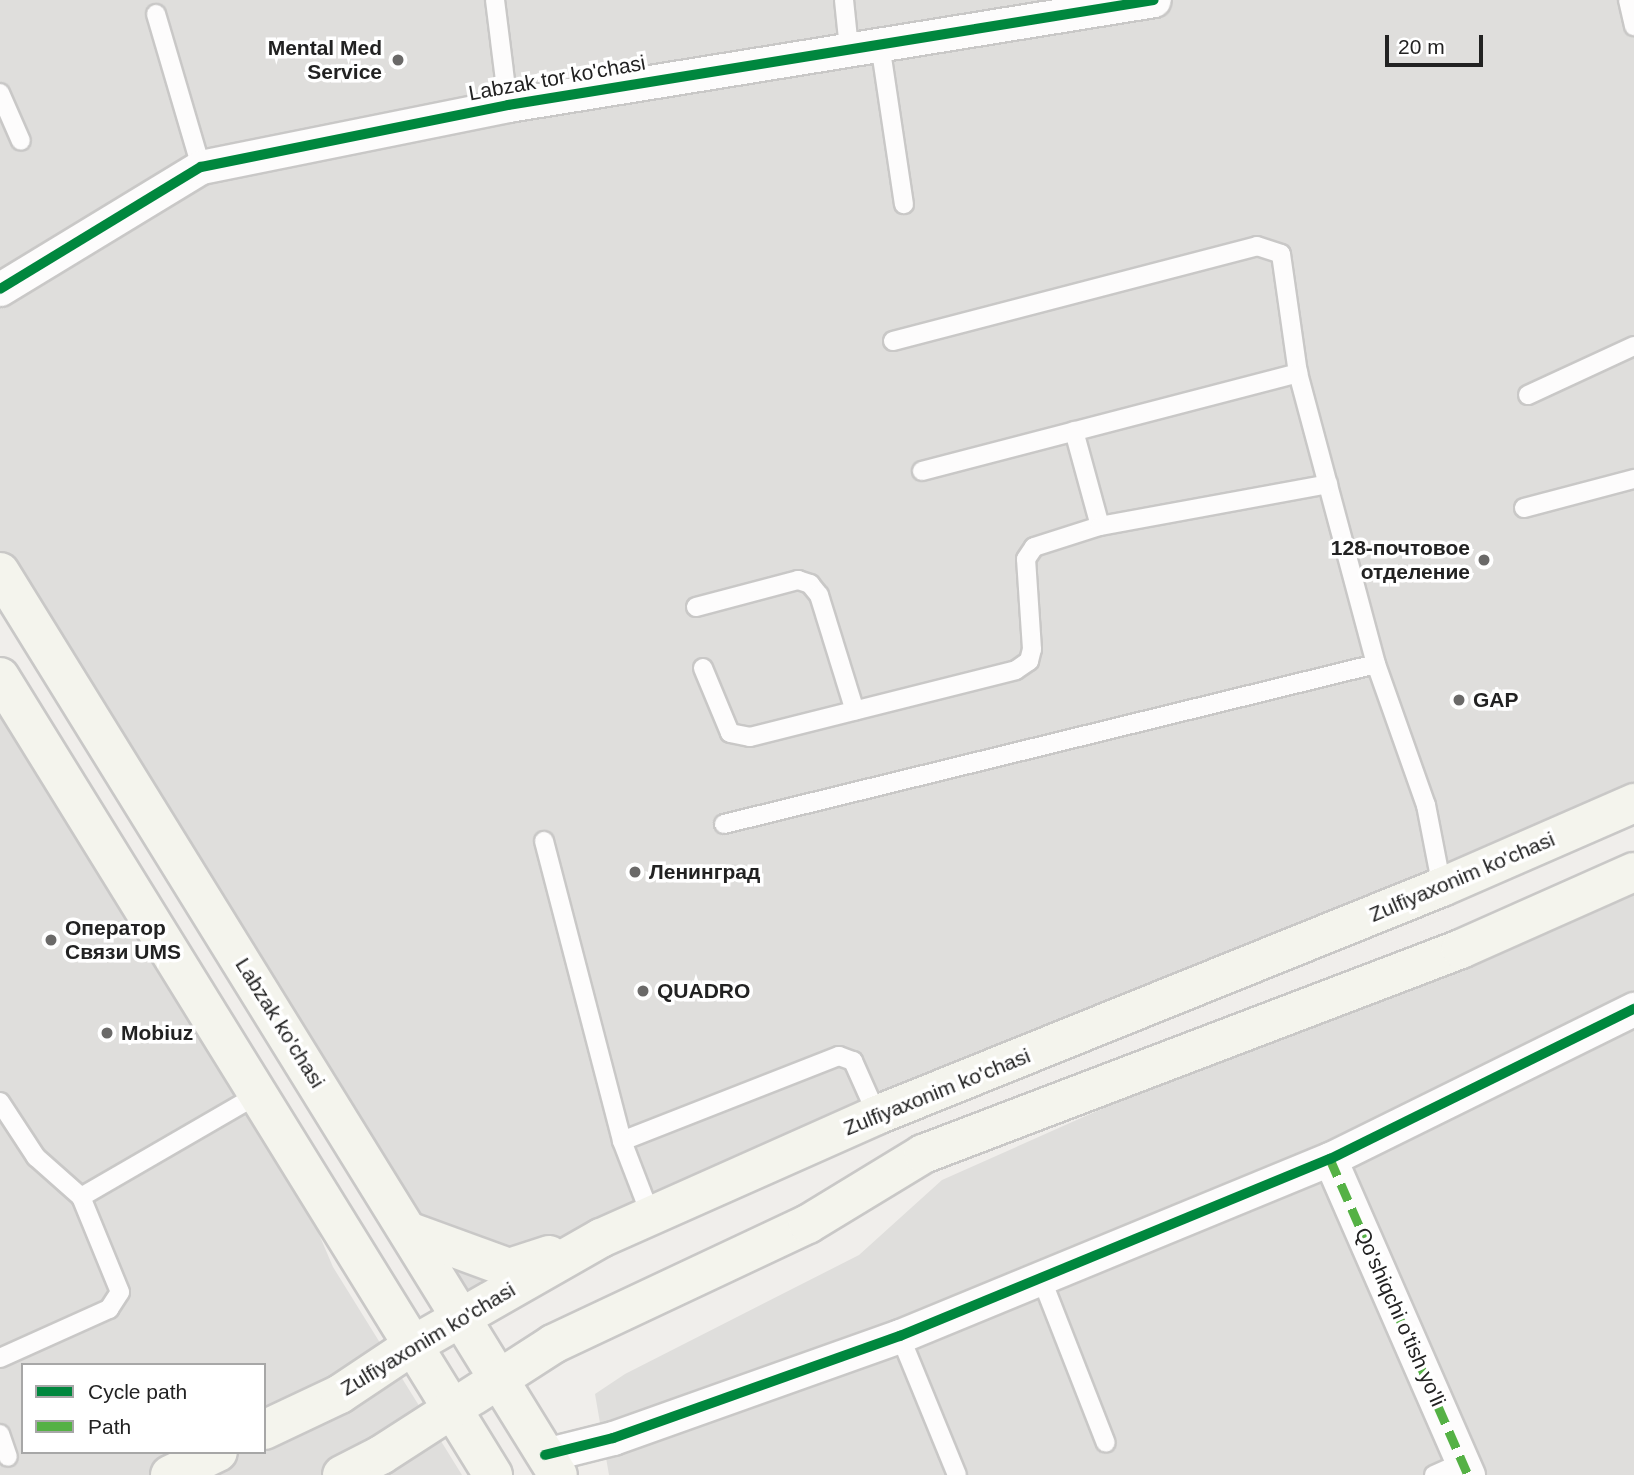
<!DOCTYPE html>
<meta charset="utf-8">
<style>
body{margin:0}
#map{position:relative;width:1634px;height:1475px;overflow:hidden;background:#f0eeeb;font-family:Arial,sans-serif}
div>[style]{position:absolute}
.residential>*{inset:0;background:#dfdedc}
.roads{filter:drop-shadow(2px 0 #c9c8c7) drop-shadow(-2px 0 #c9c8c7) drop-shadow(0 2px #c9c8c7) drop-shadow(0 -2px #c9c8c7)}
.lane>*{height:18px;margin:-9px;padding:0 9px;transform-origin:9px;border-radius:9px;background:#fdfcfc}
.street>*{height:33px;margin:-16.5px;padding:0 16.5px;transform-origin:16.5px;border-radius:16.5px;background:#fdfcfc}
.secondary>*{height:38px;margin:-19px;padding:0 19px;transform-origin:19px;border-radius:19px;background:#f4f4ed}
.quiet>*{height:9px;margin-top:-4.5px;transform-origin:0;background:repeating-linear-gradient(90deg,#55b145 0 18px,transparent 0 27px)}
.cycleway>*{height:10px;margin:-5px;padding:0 5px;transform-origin:5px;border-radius:5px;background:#00873e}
.dots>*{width:19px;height:19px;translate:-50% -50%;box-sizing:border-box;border:4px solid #fff;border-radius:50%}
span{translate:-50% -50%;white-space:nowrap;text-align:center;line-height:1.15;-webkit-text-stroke:7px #fff;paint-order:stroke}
.poi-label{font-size:21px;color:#222;font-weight:700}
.right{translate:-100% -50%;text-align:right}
.left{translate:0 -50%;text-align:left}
.street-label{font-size:21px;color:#222}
.legend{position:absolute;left:21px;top:1363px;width:245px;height:91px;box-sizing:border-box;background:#fff;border:2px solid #a7a7a7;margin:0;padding:9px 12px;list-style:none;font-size:21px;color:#222}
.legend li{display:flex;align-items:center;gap:14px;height:35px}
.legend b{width:35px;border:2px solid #a7a7a7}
.scale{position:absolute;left:1385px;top:35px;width:98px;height:32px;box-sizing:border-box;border:4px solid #222;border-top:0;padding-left:9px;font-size:21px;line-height:24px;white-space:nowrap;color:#222;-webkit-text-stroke:5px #fff;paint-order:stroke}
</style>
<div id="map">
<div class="residential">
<div style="clip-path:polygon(0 0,1634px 0,1634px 803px,462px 1317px,0 572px)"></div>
<div style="clip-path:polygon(evenodd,0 677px,259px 1094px,333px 1267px,462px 1475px,0 1475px,0 677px,23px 1365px,264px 1365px,264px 1452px,23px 1452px,23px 1365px)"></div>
<div style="clip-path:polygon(1634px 872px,1634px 1475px,609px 1475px,595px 1394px,625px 1374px,859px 1255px,942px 1180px)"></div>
</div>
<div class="roads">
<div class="lane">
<div style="left:495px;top:0;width:106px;rotate:82.9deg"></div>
<div style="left:844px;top:0;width:48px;rotate:84.1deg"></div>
<div style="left:1628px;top:0;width:27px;rotate:77deg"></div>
<div style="left:156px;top:14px;width:159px;rotate:73.6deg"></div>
<div style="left:880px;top:44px;width:162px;rotate:81.5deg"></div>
<div style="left:0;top:93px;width:52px;rotate:66.4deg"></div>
<div style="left:893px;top:341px;width:376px;rotate:-14.6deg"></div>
<div style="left:1257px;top:246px;width:25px;rotate:18deg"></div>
<div style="left:1281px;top:254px;width:120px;rotate:81.9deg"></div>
<div style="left:1298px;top:373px;width:301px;rotate:75deg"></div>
<div style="left:1376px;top:664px;width:150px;rotate:70.5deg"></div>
<div style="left:1426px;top:805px;width:84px;rotate:79deg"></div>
<div style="left:1528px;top:395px;width:117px;rotate:-24.8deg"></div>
<div style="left:1074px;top:431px;width:98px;rotate:74.7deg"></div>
<div style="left:922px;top:471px;width:389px;rotate:-14.6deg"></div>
<div style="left:1524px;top:508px;width:114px;rotate:-14.8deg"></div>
<div style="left:696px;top:607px;width:106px;rotate:-14.8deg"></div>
<div style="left:798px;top:580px;width:13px;rotate:18deg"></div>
<div style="left:810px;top:584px;width:14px;rotate:51deg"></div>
<div style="left:819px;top:595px;width:121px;rotate:72.8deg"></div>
<div style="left:703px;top:668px;width:70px;rotate:67.4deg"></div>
<div style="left:730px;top:733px;width:20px;rotate:11deg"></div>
<div style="left:750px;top:737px;width:274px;rotate:-14.1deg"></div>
<div style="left:1016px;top:670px;width:16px;rotate:-35deg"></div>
<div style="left:1029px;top:661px;width:12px;rotate:-76deg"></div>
<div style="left:1032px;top:649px;width:90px;rotate:-93.8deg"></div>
<div style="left:1026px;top:559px;width:14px;rotate:-56deg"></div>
<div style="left:1034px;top:547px;width:69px;rotate:-17.7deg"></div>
<div style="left:1100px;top:526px;width:232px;rotate:-10.4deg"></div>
<div style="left:724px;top:824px;width:671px;rotate:-13.79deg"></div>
<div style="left:544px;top:841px;width:310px;rotate:75.4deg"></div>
<div style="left:622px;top:1141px;width:233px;rotate:-21.4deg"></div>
<div style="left:839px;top:1056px;width:15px;rotate:20deg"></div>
<div style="left:853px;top:1061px;width:59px;rotate:66deg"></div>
<div style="left:0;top:1102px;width:66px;rotate:56.8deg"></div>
<div style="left:36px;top:1157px;width:60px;rotate:41.6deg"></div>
<div style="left:622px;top:1141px;width:80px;rotate:68.9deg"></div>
<div style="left:1040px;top:1275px;width:180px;rotate:68.6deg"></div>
<div style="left:900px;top:1336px;width:150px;rotate:67.7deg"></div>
<div style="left:0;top:1358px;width:120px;rotate:-24.2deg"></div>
<div style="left:109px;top:1309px;width:20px;rotate:-57deg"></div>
<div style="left:120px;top:1292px;width:103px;rotate:-112.3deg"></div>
<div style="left:81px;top:1197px;width:206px;rotate:-30.1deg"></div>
<div style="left:0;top:1434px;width:24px;rotate:71deg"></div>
<div style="left:1434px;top:1475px;width:32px;rotate:-24deg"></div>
</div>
<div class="street">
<div style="left:0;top:289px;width:235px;rotate:-31.3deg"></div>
<div style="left:201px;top:167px;width:313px;rotate:-11.4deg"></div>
<div style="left:508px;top:105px;width:654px;rotate:-9.23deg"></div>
<div style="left:1330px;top:1159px;width:345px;rotate:66.4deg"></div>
<div style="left:545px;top:1455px;width:70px;rotate:-14deg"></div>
<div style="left:613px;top:1438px;width:305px;rotate:-19.6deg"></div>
<div style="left:900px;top:1336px;width:465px;rotate:-22.4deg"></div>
<div style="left:1330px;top:1159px;width:339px;rotate:-26.3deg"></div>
</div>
<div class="secondary">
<div style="left:0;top:572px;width:1061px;rotate:58.29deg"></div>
<div style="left:0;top:677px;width:938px;rotate:58.29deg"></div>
<div style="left:408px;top:1231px;width:108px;rotate:20.1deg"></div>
<div style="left:509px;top:1268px;width:42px;rotate:-18deg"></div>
<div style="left:264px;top:1430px;width:84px;rotate:-25.3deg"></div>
<div style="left:340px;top:1394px;width:90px;rotate:-33.7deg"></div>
<div style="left:415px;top:1344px;width:214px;rotate:-29.7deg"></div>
<div style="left:601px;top:1238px;width:302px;rotate:-24deg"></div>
<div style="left:877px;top:1115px;width:609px;rotate:-21.98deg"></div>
<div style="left:1442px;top:887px;width:210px;rotate:-23.6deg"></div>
<div style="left:170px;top:1475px;width:53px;rotate:-25.6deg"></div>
<div style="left:342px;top:1475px;width:44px;rotate:-27.1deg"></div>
<div style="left:381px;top:1455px;width:205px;rotate:-32.8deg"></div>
<div style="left:553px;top:1344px;width:282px;rotate:-25.2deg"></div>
<div style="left:808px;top:1224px;width:135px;rotate:-31.3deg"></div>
<div style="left:923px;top:1154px;width:576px;rotate:-20.86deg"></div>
<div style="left:1461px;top:949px;width:189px;rotate:-24deg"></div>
</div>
</div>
<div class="quiet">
<div style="left:1330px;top:1159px;width:345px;rotate:66.4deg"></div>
</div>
<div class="cycleway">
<div style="left:0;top:289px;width:235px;rotate:-31.3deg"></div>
<div style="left:201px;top:167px;width:313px;rotate:-11.4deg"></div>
<div style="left:508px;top:105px;width:654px;rotate:-9.23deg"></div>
<div style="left:545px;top:1455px;width:70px;rotate:-14deg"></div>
<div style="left:613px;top:1438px;width:305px;rotate:-19.6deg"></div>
<div style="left:900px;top:1336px;width:465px;rotate:-22.4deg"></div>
<div style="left:1330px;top:1159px;width:339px;rotate:-26.3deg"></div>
</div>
<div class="dots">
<div style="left:398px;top:60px;background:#6a6968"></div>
<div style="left:1484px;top:560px;background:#6a6968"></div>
<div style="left:1459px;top:700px;background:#6a6968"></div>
<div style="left:635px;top:872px;background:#6a6968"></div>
<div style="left:51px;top:940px;background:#6a6968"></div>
<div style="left:643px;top:991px;background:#6a6968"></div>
<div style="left:107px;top:1033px;background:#6a6968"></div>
</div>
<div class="poi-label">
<span class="right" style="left:382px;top:60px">Mental Med<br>Service</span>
<span class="right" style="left:1470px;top:560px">128-почтовое<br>отделение</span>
<span class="left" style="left:1473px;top:700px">GAP</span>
<span class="left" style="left:649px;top:872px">Ленинград</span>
<span class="left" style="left:65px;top:940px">Оператор<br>Связи UMS</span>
<span class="left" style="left:657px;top:991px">QUADRO</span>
<span class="left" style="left:121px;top:1033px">Mobiuz</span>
</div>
<div class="street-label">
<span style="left:557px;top:78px;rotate:-10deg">Labzak tor ko'chasi</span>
<span style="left:1462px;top:877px;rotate:-23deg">Zulfiyaxonim ko'chasi</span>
<span style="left:280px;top:1023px;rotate:58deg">Labzak ko'chasi</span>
<span style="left:937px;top:1092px;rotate:-22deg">Zulfiyaxonim ko'chasi</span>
<span style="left:1400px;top:1317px;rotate:66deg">Qo'shiqchi o'tish yo'li</span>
<span style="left:428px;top:1339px;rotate:-31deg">Zulfiyaxonim ko'chasi</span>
</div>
<ul class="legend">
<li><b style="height:9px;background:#00873e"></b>Cycle path</li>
<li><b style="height:9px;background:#55b145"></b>Path</li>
</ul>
<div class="scale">20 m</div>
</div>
